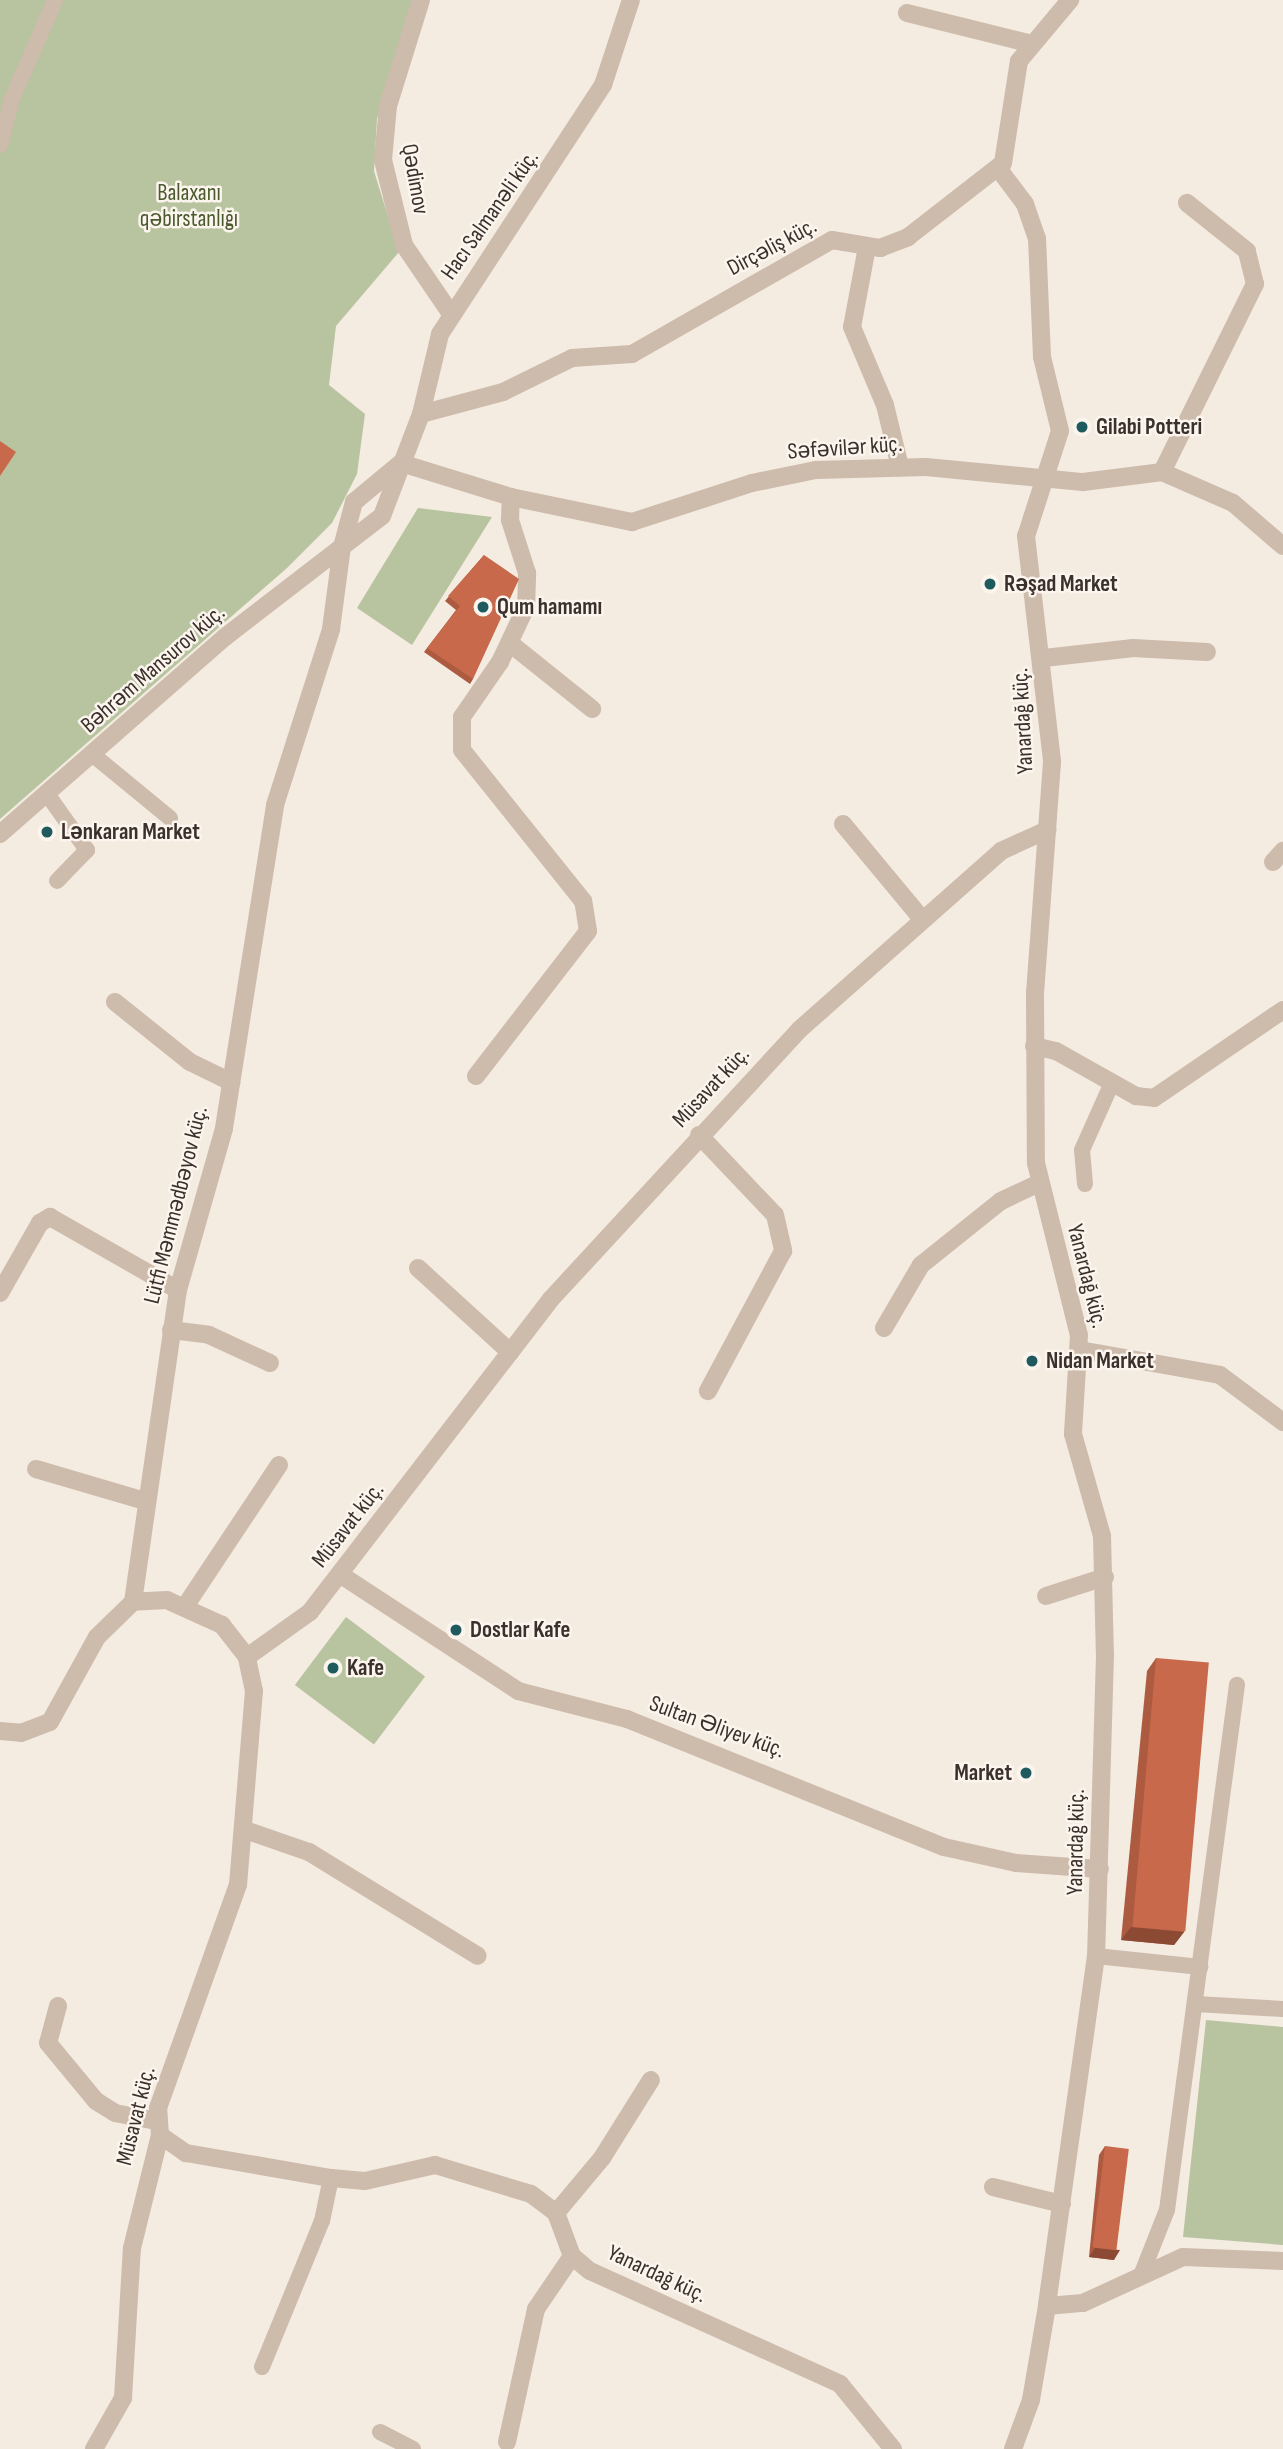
<!DOCTYPE html>
<meta charset="utf-8">
<style>
body{margin:0}
#map{position:relative;width:1283px;height:2449px;overflow:hidden;background:#f4ebe1;font-family:"Sofia Sans Condensed",sans-serif}
div>[style]{position:absolute}
.green>*{inset:0;background:#b8c4a0;transform-origin:0 0}
.service>*{height:16px;margin:-8px;padding:0 8px;transform-origin:8px;border-radius:8px;background:#cdbbac}
.minor>*{height:18px;margin:-9px;padding:0 9px;transform-origin:9px;border-radius:9px;background:#cdbbac}
.tertiary>*{height:18px;margin:-9px;padding:0 9px;transform-origin:9px;border-radius:9px;background:#cdbbac}
.wall>*{inset:0;background:#ac5a40}
.shaded-wall>*{inset:0;background:#8c4a34}
.building>*{inset:0;background:#c8694b;transform-origin:0 0}
.dots>*{width:19px;height:19px;translate:-50% -50%;box-sizing:border-box;border:4px solid #fbf5ee;border-radius:50%}
span{translate:-50% -50%;white-space:nowrap;text-align:center;line-height:1.15;-webkit-text-stroke:5px #fbf5ee;paint-order:stroke}
.street-label{font-size:23px;color:#3b302b}
.park-label{font-size:23px;color:#4a5a2e}
.poi-label{font-size:23px;color:#3b302b;font-weight:700}
.left{translate:0 -50%;text-align:left}
.right{translate:-100% -50%;text-align:right}
</style>
<div id="map">
<div class="green">
<div style="clip-path:polygon(0 0,413px 0,377px 119px,374px 171px,399px 252px,336px 326px,329px 385px,365px 414px,357px 474px,332px 523px,287px 568px,0 819px)"></div>
<div style="clip-path:polygon(418px 508px,492px 517px,412px 645px,357px 608px)"></div>
<div style="left:346px;top:1617px;width:99px;height:85px;rotate:37deg"></div>
<div style="clip-path:polygon(1206px 2020px,1283px 2027px,1283px 2245px,1183px 2237px)"></div>
</div>
<div class="service">
<div style="left:0;top:145px;width:48px;rotate:-75.4deg"></div>
<div style="left:12px;top:99px;width:108px;rotate:-66.5deg"></div>
<div style="left:92px;top:754px;width:101px;rotate:39.4deg"></div>
<div style="left:47px;top:794px;width:69px;rotate:54.5deg"></div>
<div style="left:87px;top:850px;width:43px;rotate:134.1deg"></div>
<div style="left:1085px;top:1184px;width:34px;rotate:-95deg"></div>
<div style="left:1082px;top:1150px;width:71px;rotate:-66deg"></div>
<div style="left:1096px;top:1956px;width:105px;rotate:6deg"></div>
<div style="left:1196px;top:2004px;width:87px;rotate:3.3deg"></div>
<div style="left:1142px;top:2273px;width:68px;rotate:-68.4deg"></div>
<div style="left:1167px;top:2210px;width:530px;rotate:-82.41deg"></div>
<div style="left:262px;top:2367px;width:158px;rotate:-67.7deg"></div>
<div style="left:322px;top:2221px;width:44px;rotate:-78.2deg"></div>
<div style="left:380px;top:2432px;width:37px;rotate:27deg"></div>
</div>
<div class="minor">
<div style="left:421px;top:0;width:111px;rotate:107.3deg"></div>
<div style="left:388px;top:106px;width:54px;rotate:95.3deg"></div>
<div style="left:383px;top:160px;width:88px;rotate:76.1deg"></div>
<div style="left:404px;top:245px;width:83px;rotate:55.7deg"></div>
<div style="left:907px;top:13px;width:125px;rotate:13.9deg"></div>
<div style="left:998px;top:168px;width:45px;rotate:53.1deg"></div>
<div style="left:1025px;top:204px;width:36px;rotate:71deg"></div>
<div style="left:1037px;top:238px;width:119px;rotate:87.6deg"></div>
<div style="left:1042px;top:357px;width:76px;rotate:76.3deg"></div>
<div style="left:1060px;top:431px;width:110px;rotate:107.9deg"></div>
<div style="left:1026px;top:536px;width:227px;rotate:83.4deg"></div>
<div style="left:1052px;top:762px;width:232px;rotate:94.2deg"></div>
<div style="left:1035px;top:993px;width:170px;rotate:89.7deg"></div>
<div style="left:1036px;top:1163px;width:177px;rotate:76deg"></div>
<div style="left:1079px;top:1335px;width:99px;rotate:93.5deg"></div>
<div style="left:1073px;top:1434px;width:106px;rotate:74.1deg"></div>
<div style="left:1102px;top:1536px;width:119px;rotate:88.6deg"></div>
<div style="left:1105px;top:1655px;width:301px;rotate:91.7deg"></div>
<div style="left:1096px;top:1956px;width:353px;rotate:98deg"></div>
<div style="left:1047px;top:2306px;width:95px;rotate:99.7deg"></div>
<div style="left:1031px;top:2400px;width:52px;rotate:110.2deg"></div>
<div style="left:867px;top:247px;width:81px;rotate:100.6deg"></div>
<div style="left:852px;top:327px;width:85px;rotate:67.1deg"></div>
<div style="left:885px;top:405px;width:64px;rotate:76.4deg"></div>
<div style="left:421px;top:414px;width:85px;rotate:-15deg"></div>
<div style="left:503px;top:392px;width:77px;rotate:-26.2deg"></div>
<div style="left:572px;top:358px;width:60px;rotate:-3.8deg"></div>
<div style="left:632px;top:354px;width:230px;rotate:-29.7deg"></div>
<div style="left:832px;top:240px;width:49px;rotate:9.5deg"></div>
<div style="left:880px;top:248px;width:30px;rotate:-21deg"></div>
<div style="left:908px;top:237px;width:120px;rotate:-37.9deg"></div>
<div style="left:1003px;top:163px;width:103px;rotate:-81.1deg"></div>
<div style="left:1019px;top:61px;width:80px;rotate:-50.1deg"></div>
<div style="left:401px;top:463px;width:115px;rotate:17.2deg"></div>
<div style="left:511px;top:497px;width:124px;rotate:11.7deg"></div>
<div style="left:632px;top:522px;width:126px;rotate:-18deg"></div>
<div style="left:752px;top:483px;width:65px;rotate:-11.5deg"></div>
<div style="left:816px;top:470px;width:110px;rotate:-1.6deg"></div>
<div style="left:926px;top:467px;width:158px;rotate:5.5deg"></div>
<div style="left:1083px;top:482px;width:80px;rotate:-7.2deg"></div>
<div style="left:1162px;top:472px;width:77px;rotate:23.6deg"></div>
<div style="left:1233px;top:503px;width:66px;rotate:40.7deg"></div>
<div style="left:1162px;top:472px;width:210px;rotate:-63.7deg"></div>
<div style="left:1255px;top:284px;width:34px;rotate:-104deg"></div>
<div style="left:1247px;top:251px;width:77px;rotate:-141.3deg"></div>
<div style="left:511px;top:644px;width:104px;rotate:38.7deg"></div>
<div style="left:1044px;top:658px;width:90px;rotate:-6.4deg"></div>
<div style="left:1133px;top:648px;width:74px;rotate:3.1deg"></div>
<div style="left:843px;top:824px;width:122px;rotate:50.3deg"></div>
<div style="left:1273px;top:862px;width:15px;rotate:-48deg"></div>
<div style="left:115px;top:1002px;width:96px;rotate:38.7deg"></div>
<div style="left:190px;top:1062px;width:46px;rotate:26deg"></div>
<div style="left:1034px;top:1046px;width:23px;rotate:13deg"></div>
<div style="left:1056px;top:1051px;width:92px;rotate:29.4deg"></div>
<div style="left:1136px;top:1096px;width:18px;rotate:6deg"></div>
<div style="left:1154px;top:1098px;width:156px;rotate:-34.3deg"></div>
<div style="left:476px;top:1076px;width:183px;rotate:-52.3deg"></div>
<div style="left:588px;top:931px;width:30px;rotate:-99deg"></div>
<div style="left:583px;top:901px;width:193px;rotate:-128.7deg"></div>
<div style="left:462px;top:750px;width:33px;rotate:-90deg"></div>
<div style="left:462px;top:717px;width:67px;rotate:-55.4deg"></div>
<div style="left:500px;top:662px;width:61px;rotate:-64.7deg"></div>
<div style="left:526px;top:607px;width:34px;rotate:-88deg"></div>
<div style="left:527px;top:573px;width:56px;rotate:-107.8deg"></div>
<div style="left:510px;top:520px;width:23px;rotate:-88deg"></div>
<div style="left:699px;top:1135px;width:110px;rotate:46.5deg"></div>
<div style="left:775px;top:1215px;width:37px;rotate:77deg"></div>
<div style="left:783px;top:1251px;width:159px;rotate:118.2deg"></div>
<div style="left:418px;top:1268px;width:125px;rotate:42.4deg"></div>
<div style="left:0;top:1293px;width:81px;rotate:-60.3deg"></div>
<div style="left:40px;top:1223px;width:12px;rotate:-31deg"></div>
<div style="left:50px;top:1217px;width:147px;rotate:29.7deg"></div>
<div style="left:884px;top:1328px;width:73px;rotate:-59.6deg"></div>
<div style="left:921px;top:1265px;width:102px;rotate:-38.7deg"></div>
<div style="left:1001px;top:1201px;width:42px;rotate:-25.3deg"></div>
<div style="left:171px;top:1330px;width:38px;rotate:7deg"></div>
<div style="left:209px;top:1335px;width:67px;rotate:24.7deg"></div>
<div style="left:1080px;top:1350px;width:142px;rotate:10.1deg"></div>
<div style="left:1220px;top:1375px;width:79px;rotate:36.7deg"></div>
<div style="left:36px;top:1469px;width:114px;rotate:16.4deg"></div>
<div style="left:341px;top:1575px;width:212px;rotate:33.2deg"></div>
<div style="left:518px;top:1691px;width:113px;rotate:14.4deg"></div>
<div style="left:627px;top:1719px;width:342px;rotate:22deg"></div>
<div style="left:944px;top:1847px;width:74px;rotate:12.5deg"></div>
<div style="left:1016px;top:1863px;width:84px;rotate:4.1deg"></div>
<div style="left:1046px;top:1596px;width:62px;rotate:-17.9deg"></div>
<div style="left:186px;top:1605px;width:168px;rotate:-56.4deg"></div>
<div style="left:247px;top:1657px;width:77px;rotate:-35.5deg"></div>
<div style="left:310px;top:1612px;width:395px;rotate:-52.4deg"></div>
<div style="left:551px;top:1299px;width:366px;rotate:-47.3deg"></div>
<div style="left:799px;top:1030px;width:270px;rotate:-41.5deg"></div>
<div style="left:1001px;top:851px;width:51px;rotate:-24.5deg"></div>
<div style="left:0;top:1731px;width:21px;rotate:5deg"></div>
<div style="left:21px;top:1733px;width:31px;rotate:-21deg"></div>
<div style="left:50px;top:1722px;width:97px;rotate:-61.1deg"></div>
<div style="left:97px;top:1637px;width:50px;rotate:-44.2deg"></div>
<div style="left:133px;top:1602px;width:315px;rotate:-81.8deg"></div>
<div style="left:178px;top:1290px;width:168px;rotate:-74.1deg"></div>
<div style="left:224px;top:1128px;width:327px;rotate:-81deg"></div>
<div style="left:275px;top:805px;width:185px;rotate:-72.3deg"></div>
<div style="left:331px;top:629px;width:83px;rotate:-82.4deg"></div>
<div style="left:245px;top:1830px;width:68px;rotate:19deg"></div>
<div style="left:309px;top:1852px;width:198px;rotate:31.6deg"></div>
<div style="left:58px;top:2006px;width:38px;rotate:105deg"></div>
<div style="left:48px;top:2043px;width:75px;rotate:50.4deg"></div>
<div style="left:96px;top:2101px;width:22px;rotate:32deg"></div>
<div style="left:115px;top:2113px;width:43px;rotate:10.8deg"></div>
<div style="left:160px;top:2135px;width:32px;rotate:35deg"></div>
<div style="left:186px;top:2153px;width:147px;rotate:9.8deg"></div>
<div style="left:331px;top:2178px;width:34px;rotate:5deg"></div>
<div style="left:365px;top:2181px;width:72px;rotate:-12.9deg"></div>
<div style="left:435px;top:2165px;width:100px;rotate:16.8deg"></div>
<div style="left:531px;top:2194px;width:31px;rotate:37deg"></div>
<div style="left:556px;top:2213px;width:46px;rotate:69.6deg"></div>
<div style="left:572px;top:2256px;width:23px;rotate:40deg"></div>
<div style="left:590px;top:2271px;width:274px;rotate:24.3deg"></div>
<div style="left:840px;top:2384px;width:84px;rotate:50.8deg"></div>
<div style="left:993px;top:2187px;width:71px;rotate:13.8deg"></div>
<div style="left:556px;top:2213px;width:72px;rotate:-50.1deg"></div>
<div style="left:602px;top:2158px;width:92px;rotate:-57.9deg"></div>
<div style="left:1047px;top:2306px;width:36px;rotate:-5deg"></div>
<div style="left:1083px;top:2303px;width:110px;rotate:-24.7deg"></div>
<div style="left:1183px;top:2257px;width:100px;rotate:2.3deg"></div>
<div style="left:507px;top:2442px;width:136px;rotate:-77.7deg"></div>
<div style="left:536px;top:2309px;width:64px;rotate:-55.8deg"></div>
<div style="left:94px;top:2449px;width:59px;rotate:-60.4deg"></div>
<div style="left:123px;top:2398px;width:150px;rotate:-86.6deg"></div>
<div style="left:132px;top:2248px;width:116px;rotate:-76.1deg"></div>
<div style="left:160px;top:2135px;width:27px;rotate:-94deg"></div>
<div style="left:158px;top:2108px;width:237px;rotate:-70.3deg"></div>
<div style="left:238px;top:1885px;width:195px;rotate:-85.3deg"></div>
<div style="left:254px;top:1691px;width:35px;rotate:-102deg"></div>
<div style="left:247px;top:1657px;width:41px;rotate:-128deg"></div>
<div style="left:222px;top:1625px;width:60px;rotate:-155.6deg"></div>
<div style="left:167px;top:1600px;width:34px;rotate:177deg"></div>
</div>
<div class="tertiary">
<div style="left:342px;top:547px;width:47px;rotate:-75.1deg"></div>
<div style="left:354px;top:502px;width:61px;rotate:-39.7deg"></div>
<div style="left:0;top:834px;width:299px;rotate:-41.2deg"></div>
<div style="left:225px;top:637px;width:198px;rotate:-37.6deg"></div>
<div style="left:382px;top:516px;width:109px;rotate:-69.1deg"></div>
<div style="left:421px;top:414px;width:82px;rotate:-76.6deg"></div>
<div style="left:440px;top:334px;width:298px;rotate:-56.8deg"></div>
<div style="left:603px;top:85px;width:89px;rotate:-71.8deg"></div>
</div>
<div class="wall">
<div style="clip-path:polygon(484px 555px,473px 679px,470px 684px,424px 652px,456px 610px,445px 601px)"></div>
<div style="clip-path:polygon(1156px 1658px,1184px 1932px,1174px 1945px,1121px 1940px,1147px 1671px)"></div>
<div style="clip-path:polygon(1105px 2146px,1114px 2260px,1089px 2257px,1099px 2155px)"></div>
</div>
<div class="shaded-wall">
<div style="clip-path:polygon(1131px 1927px,1184px 1932px,1174px 1945px,1121px 1940px)"></div>
<div style="clip-path:polygon(1095px 2248px,1120px 2250px,1114px 2260px,1089px 2257px)"></div>
</div>
<div class="building">
<div style="clip-path:polygon(0 441px,16px 452px,0 476px)"></div>
<div style="clip-path:polygon(484px 555px,519px 579px,473px 679px,427px 648px,460px 606px,448px 596px)"></div>
<div style="left:1156px;top:1658px;width:53px;height:270px;rotate:5deg"></div>
<div style="left:1105px;top:2146px;width:24px;height:102px;rotate:7deg"></div>
</div>
<div class="dots">
<div style="left:1082px;top:427px;background:#1f5a5e"></div>
<div style="left:990px;top:584px;background:#1f5a5e"></div>
<div style="left:483px;top:607px;background:#1f5a5e"></div>
<div style="left:47px;top:832px;background:#1f5a5e"></div>
<div style="left:1032px;top:1361px;background:#1f5a5e"></div>
<div style="left:456px;top:1630px;background:#1f5a5e"></div>
<div style="left:333px;top:1668px;background:#1f5a5e"></div>
<div style="left:1026px;top:1773px;background:#1f5a5e"></div>
</div>
<div class="street-label">
<span style="left:415px;top:179px;rotate:80deg">Qədimov</span>
<span style="left:490px;top:215px;rotate:-55deg">Hacı Salmanəli küç.</span>
<span style="left:772px;top:247px;rotate:-28deg">Dirçəliş küç.</span>
<span style="left:845px;top:448px;rotate:-4deg">Səfəvilər küç.</span>
<span style="left:153px;top:669px;rotate:-41deg">Bəhrəm Mansurov küç.</span>
<span style="left:1023px;top:721px;rotate:-93deg">Yanardağ küç.</span>
<span style="left:711px;top:1087px;rotate:-47deg">Müsavat küç.</span>
<span style="left:176px;top:1205px;rotate:-76deg">Lütfi Məmmədbəyov küç.</span>
<span style="left:1087px;top:1276px;rotate:76deg">Yanardağ küç.</span>
<span style="left:348px;top:1525px;rotate:-52deg">Müsavat küç.</span>
<span style="left:717px;top:1727px;rotate:20deg">Sultan Əliyev küç.</span>
<span style="left:1076px;top:1842px;rotate:-89deg">Yanardağ küç.</span>
<span style="left:136px;top:2116px;rotate:-76deg">Müsavat küç.</span>
<span style="left:657px;top:2274px;rotate:25deg">Yanardağ küç.</span>
</div>
<div class="park-label">
<span style="left:189px;top:206px">Balaxanı<br>qəbirstanlığı</span>
</div>
<div class="poi-label">
<span class="left" style="left:1096px;top:427px">Gilabi Potteri</span>
<span class="left" style="left:1004px;top:584px">Rəşad Market</span>
<span class="left" style="left:497px;top:607px">Qum hamamı</span>
<span class="left" style="left:61px;top:832px">Lənkaran Market</span>
<span class="left" style="left:1046px;top:1361px">Nidan Market</span>
<span class="left" style="left:470px;top:1630px">Dostlar Kafe</span>
<span class="left" style="left:347px;top:1668px">Kafe</span>
<span class="right" style="left:1012px;top:1773px">Market</span>
</div>
</div>
